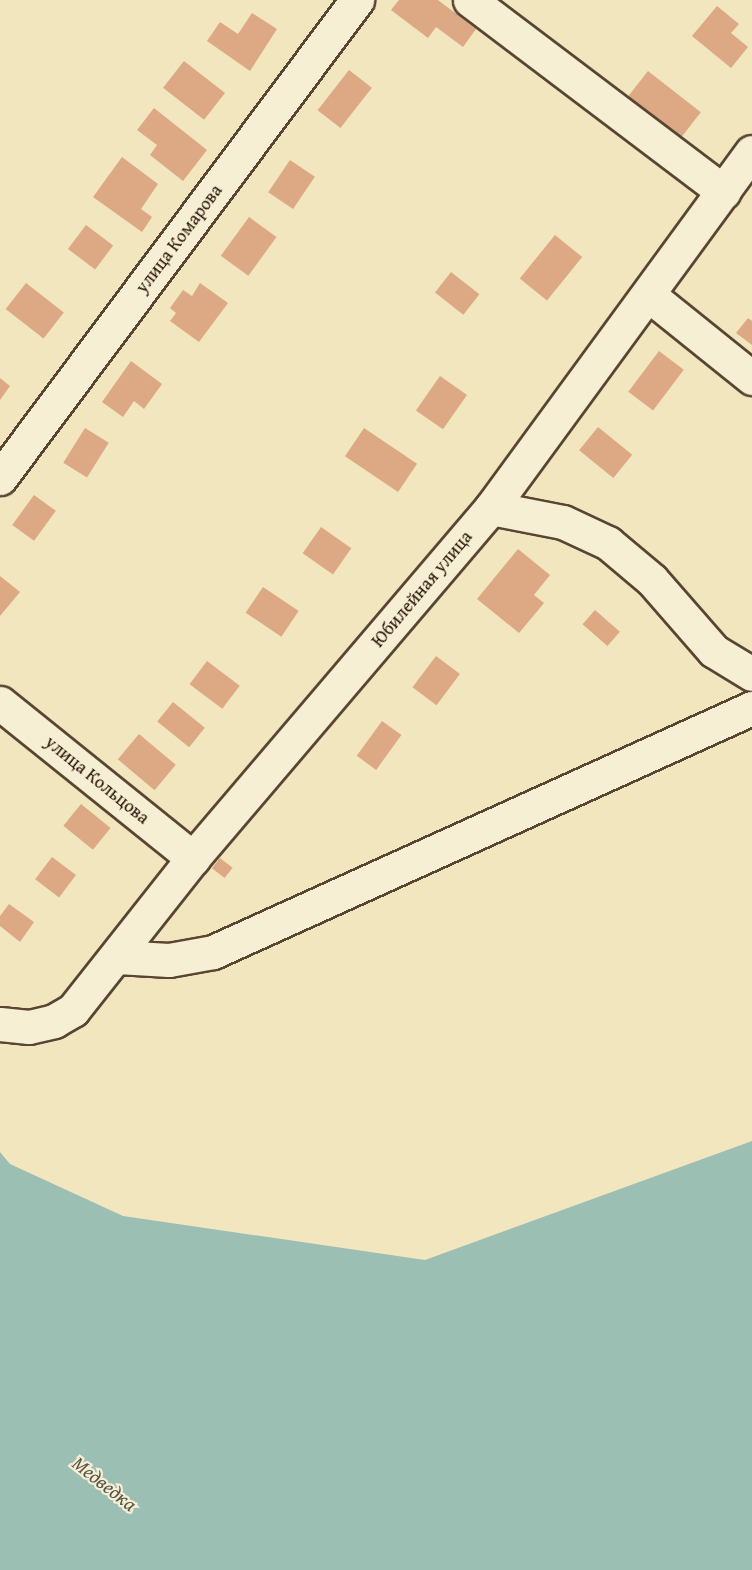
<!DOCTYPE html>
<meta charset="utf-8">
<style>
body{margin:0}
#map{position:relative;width:752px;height:1570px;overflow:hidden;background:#f1e6bd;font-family:"Gentium Book Plus",serif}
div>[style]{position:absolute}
.water>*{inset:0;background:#9bbfb2}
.building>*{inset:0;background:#dca984;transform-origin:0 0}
.roads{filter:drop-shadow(2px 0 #594532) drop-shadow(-2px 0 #594532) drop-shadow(0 2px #594532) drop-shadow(0 -2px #594532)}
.minor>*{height:33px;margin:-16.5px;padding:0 16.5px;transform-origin:16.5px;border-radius:16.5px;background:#f6efd4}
span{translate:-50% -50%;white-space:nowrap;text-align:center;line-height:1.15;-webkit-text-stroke:4.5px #f6efd4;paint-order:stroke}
.street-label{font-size:18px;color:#260f03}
.water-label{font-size:20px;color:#555549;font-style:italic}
</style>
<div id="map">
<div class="water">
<div style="clip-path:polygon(752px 1141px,752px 1570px,0 1570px,0 1152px,10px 1164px,123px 1216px,425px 1260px)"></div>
</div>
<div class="building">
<div style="clip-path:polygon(399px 0,438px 0,476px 29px,463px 47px,436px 27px,428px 38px,391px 10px)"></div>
<div style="clip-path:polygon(717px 6px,739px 24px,731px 33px,748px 47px,731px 68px,692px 36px)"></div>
<div style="clip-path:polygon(252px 13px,277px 29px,250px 71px,207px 41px,220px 22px,238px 34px)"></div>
<div style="left:184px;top:61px;width:52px;height:34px;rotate:38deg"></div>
<div style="left:349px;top:70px;width:29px;height:51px;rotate:38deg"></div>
<div style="left:648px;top:71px;width:67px;height:32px;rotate:38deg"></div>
<div style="clip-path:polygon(154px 108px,207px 150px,183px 181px,150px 155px,157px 145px,137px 130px)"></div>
<div style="clip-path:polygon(122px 157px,158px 184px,141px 209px,152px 217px,142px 232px,93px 197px)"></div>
<div style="left:290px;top:160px;width:30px;height:39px;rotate:34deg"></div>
<div style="left:249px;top:217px;width:34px;height:48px;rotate:36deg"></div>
<div style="left:86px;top:225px;width:34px;height:30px;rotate:37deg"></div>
<div style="left:555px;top:235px;width:35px;height:56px;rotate:39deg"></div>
<div style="left:451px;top:272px;width:36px;height:26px;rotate:38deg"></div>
<div style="left:26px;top:283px;width:48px;height:33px;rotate:38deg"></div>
<div style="clip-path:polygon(200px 283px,228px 303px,199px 342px,170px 321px,176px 313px,170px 308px,183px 290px,192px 296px)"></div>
<div style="clip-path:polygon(748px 318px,752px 321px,752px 345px,736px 333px)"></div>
<div style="left:659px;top:351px;width:31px;height:51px;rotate:37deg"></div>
<div style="clip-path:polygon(131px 361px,162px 384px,144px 409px,134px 401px,123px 417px,102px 402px)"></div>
<div style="left:440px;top:376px;width:33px;height:42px;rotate:35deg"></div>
<div style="clip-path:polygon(0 378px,10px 386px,0 400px)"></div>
<div style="left:598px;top:427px;width:44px;height:30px;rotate:39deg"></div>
<div style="left:85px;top:428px;width:28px;height:41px;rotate:32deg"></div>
<div style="left:364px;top:428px;width:64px;height:34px;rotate:34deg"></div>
<div style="left:34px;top:495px;width:27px;height:37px;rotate:36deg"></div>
<div style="left:321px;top:527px;width:37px;height:32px;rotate:35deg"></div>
<div style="clip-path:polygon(518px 549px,550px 575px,534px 595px,544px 603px,519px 633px,477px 599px)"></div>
<div style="clip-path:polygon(0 576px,20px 592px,0 616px)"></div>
<div style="left:263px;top:587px;width:43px;height:31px;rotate:34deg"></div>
<div style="left:595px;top:610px;width:33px;height:19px;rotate:41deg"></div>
<div style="left:436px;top:656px;width:30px;height:39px;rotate:37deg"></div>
<div style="left:207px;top:661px;width:41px;height:29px;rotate:37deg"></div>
<div style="left:173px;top:702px;width:41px;height:25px;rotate:39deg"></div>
<div style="left:382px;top:721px;width:24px;height:43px;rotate:36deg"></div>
<div style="left:139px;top:734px;width:48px;height:33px;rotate:40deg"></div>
<div style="left:81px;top:804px;width:38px;height:28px;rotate:39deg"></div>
<div style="left:52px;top:857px;width:30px;height:28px;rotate:37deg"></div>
<div style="left:220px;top:858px;width:16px;height:13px;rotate:38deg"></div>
<div style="clip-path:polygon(9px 904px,34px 922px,20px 942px,0 926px,0 916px)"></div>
</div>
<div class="roads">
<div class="minor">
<div style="left:470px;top:0;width:318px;rotate:37.1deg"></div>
<div style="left:650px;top:296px;width:131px;rotate:38.8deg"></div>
<div style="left:0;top:478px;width:597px;rotate:-53.25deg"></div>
<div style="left:491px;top:508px;width:73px;rotate:11deg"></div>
<div style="left:563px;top:522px;width:50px;rotate:25deg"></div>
<div style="left:608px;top:543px;width:57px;rotate:40.1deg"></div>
<div style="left:652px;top:580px;width:94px;rotate:48.9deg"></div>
<div style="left:714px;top:651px;width:44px;rotate:31.2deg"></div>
<div style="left:0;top:703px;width:248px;rotate:38.8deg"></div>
<div style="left:117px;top:957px;width:52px;rotate:3.3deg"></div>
<div style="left:169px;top:960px;width:45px;rotate:-10.3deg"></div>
<div style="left:213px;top:952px;width:592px;rotate:-24.36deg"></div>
<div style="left:0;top:1024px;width:29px;rotate:6deg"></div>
<div style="left:29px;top:1027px;width:26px;rotate:-13deg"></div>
<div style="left:54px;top:1021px;width:22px;rotate:-30deg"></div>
<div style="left:73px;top:1010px;width:194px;rotate:-51.7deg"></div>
<div style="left:193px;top:858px;width:460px;rotate:-49.6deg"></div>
<div style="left:491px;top:508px;width:441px;rotate:-53.8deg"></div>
</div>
</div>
<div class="street-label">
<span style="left:179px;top:239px;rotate:-53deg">улица Комарова</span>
<span style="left:422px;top:589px;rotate:-50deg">Юбилейная улица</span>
<span style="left:97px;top:780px;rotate:39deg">улица Кольцова</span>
</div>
<div class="water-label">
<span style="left:105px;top:1483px;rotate:38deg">Медведка</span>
</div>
</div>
